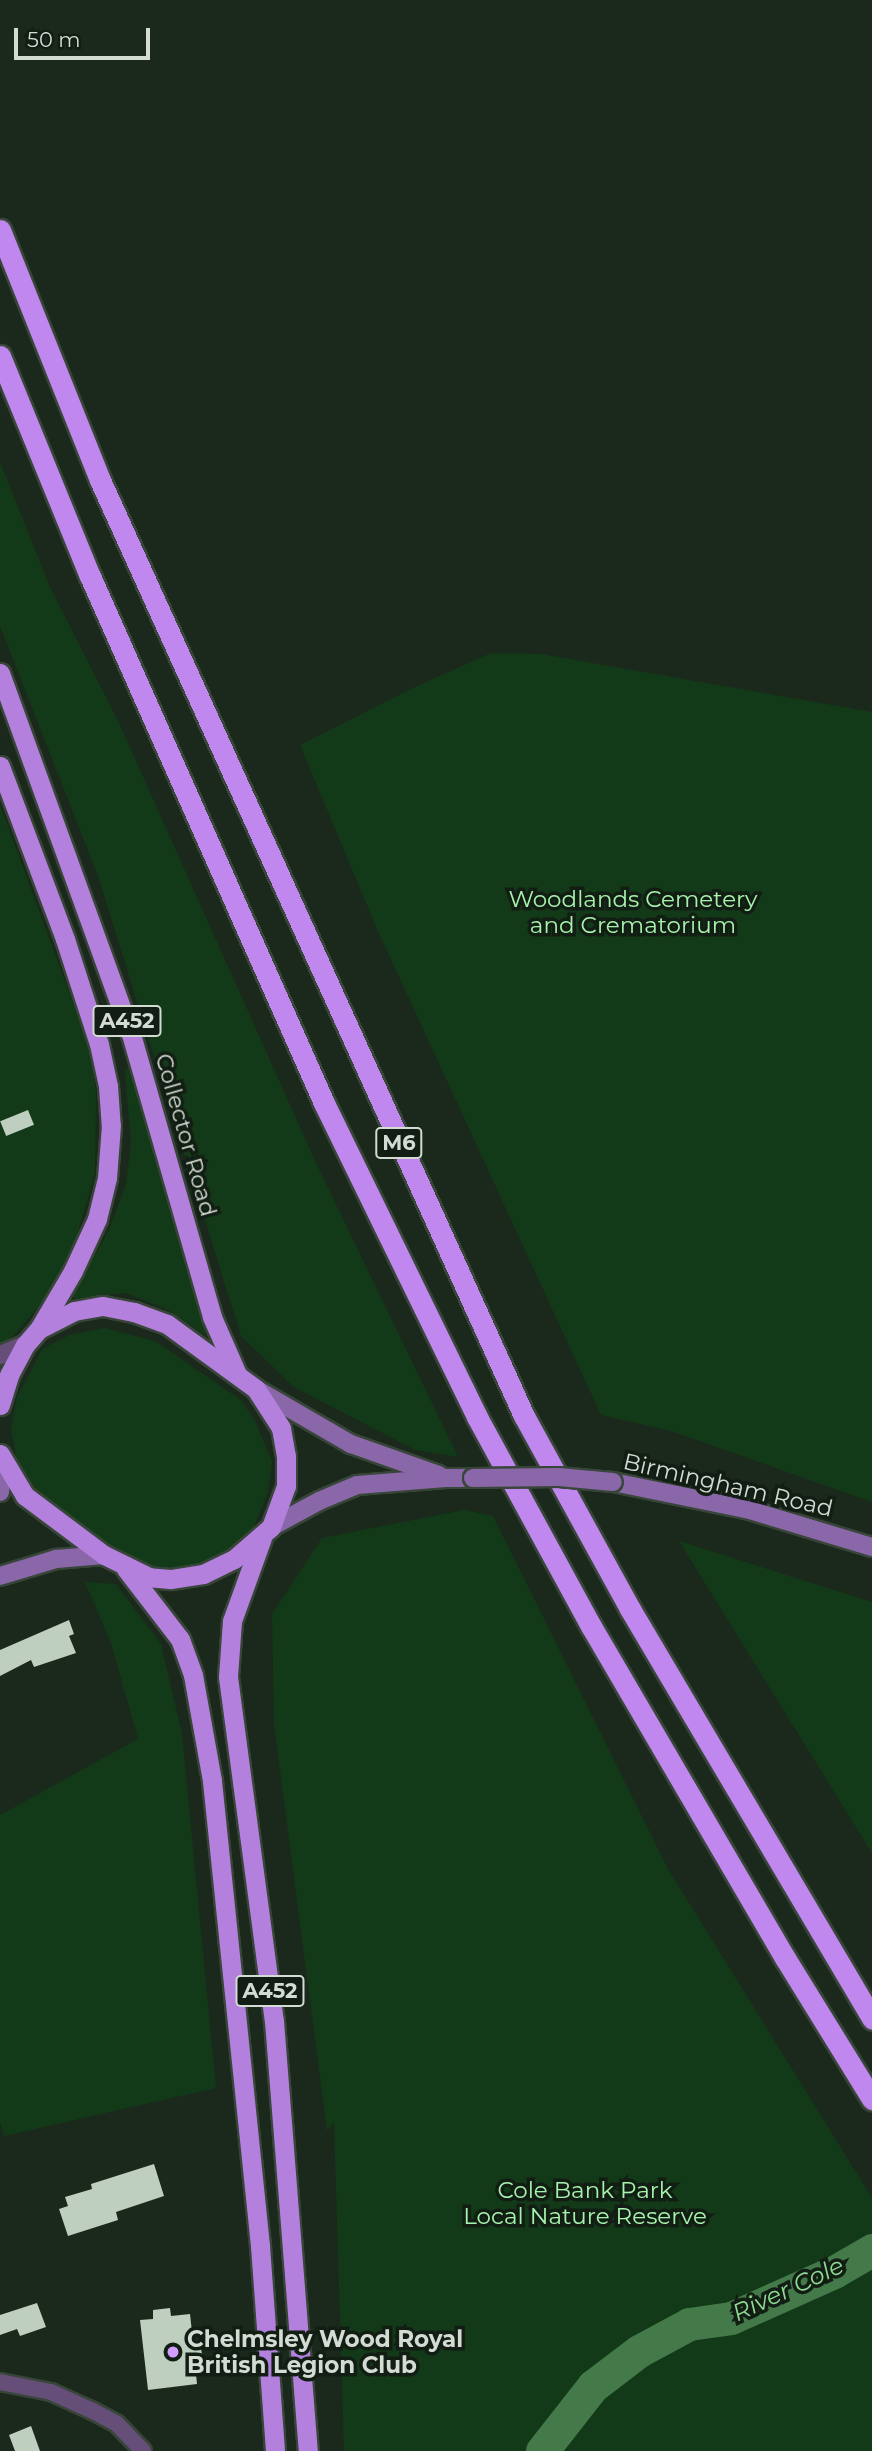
<!DOCTYPE html>
<style>
body{margin:0}
#map{position:relative;width:872px;height:2451px;overflow:hidden;background:#1b281c;font-family:Montserrat,sans-serif}
div>[style]{position:absolute}
.green>*{inset:0;background:#133a18}
.river>*{height:33px;margin:-16.5px;padding:0 16.5px;transform-origin:16.5px;border-radius:16.5px;background:#447949}
.building>*{inset:0;background:#bfcfbf;transform-origin:0 0}
.roads{filter:drop-shadow(2px 0 #384539) drop-shadow(-2px 0 #384539) drop-shadow(0 2px #384539) drop-shadow(0 -2px #384539)}
.minor>*{height:16px;margin:-8px;padding:0 8px;transform-origin:8px;border-radius:8px;background:#654f78}
.tertiary>*{height:18px;margin:-9px;padding:0 9px;transform-origin:9px;border-radius:9px;background:#654f78}
.secondary>*{height:18px;margin:-9px;padding:0 9px;transform-origin:9px;border-radius:9px;background:#8a67a8}
.trunk>*{height:19px;margin:-9.5px;padding:0 9.5px;transform-origin:9.5px;border-radius:9.5px;background:#b380de}
.motorway>*{height:21px;margin:-10.5px;padding:0 10.5px;transform-origin:10.5px;border-radius:10.5px;background:#c088ee}
.bridges{filter:drop-shadow(2px 0 #384539) drop-shadow(-2px 0 #384539) drop-shadow(0 2px #384539) drop-shadow(0 -2px #384539)}
.secondary-bridge>*{height:18px;margin:-9px;padding:0 9px;transform-origin:9px;border-radius:9px;background:#8a67a8}
.dots>*{width:19px;height:19px;translate:-50% -50%;box-sizing:border-box;border:4px solid #121e13;border-radius:50%}
span{translate:-50% -50%;white-space:nowrap;text-align:center;line-height:1.15;-webkit-text-stroke:7px #121e13;paint-order:stroke}
.shield-label span{padding:2px 5px;background:#121e13;border:2px solid;border-radius:5px;-webkit-text-stroke-width:0}
.shield-label{font-size:21px;color:#d3dbd3;font-weight:700}
.park-label{font-size:23px;color:#a6f3ac}
.street-label{font-size:23px;color:#d3dbd3}
.poi-label{font-size:23px;color:#d3dbd3;font-weight:700}
.left{translate:0 -50%;text-align:left}
.water-label{font-size:24px;color:#8edb94;font-style:italic}
.scale{position:absolute;left:14px;top:28px;width:136px;height:32px;box-sizing:border-box;border:4px solid #d3dbd3;border-top:0;padding-left:9px;font-size:21px;line-height:24px;white-space:nowrap;color:#d3dbd3;-webkit-text-stroke:5px #121e13;paint-order:stroke}
</style>
<div id="map">
<div class="green">
<div style="clip-path:polygon(0 462px,50px 587px,118px 721px,316px 1163px,458px 1457px,415px 1450px,294px 1387px,241px 1336px,98px 876px,0 626px)"></div>
<div style="clip-path:polygon(491px 653px,541px 654px,872px 712px,872px 1502px,671px 1431px,601px 1415px,377px 929px,300px 745px,415px 687px)"></div>
<div style="clip-path:polygon(0 805px,90px 1049px,96px 1092px,95px 1173px,73px 1249px,49px 1295px,12px 1337px,0 1344px)"></div>
<div style="clip-path:polygon(128px 1067px,160px 1168px,206px 1335px,166px 1309px,126px 1293px,74px 1299px,74px 1293px,109px 1230px,126px 1184px,131px 1142px,125px 1072px)"></div>
<div style="clip-path:polygon(104px 1328px,155px 1341px,241px 1400px,255px 1421px,272px 1461px,268px 1492px,251px 1534px,238px 1546px,210px 1562px,170px 1570px,140px 1566px,110px 1548px,41px 1495px,18px 1465px,11px 1430px,17px 1397px,42px 1349px,69px 1335px)"></div>
<div style="clip-path:polygon(464px 1510px,493px 1516px,668px 1869px,872px 2198px,872px 2451px,344px 2451px,334px 2123px,327px 2131px,274px 1724px,272px 1614px,322px 1538px)"></div>
<div style="clip-path:polygon(679px 1541px,872px 1602px,872px 1853px)"></div>
<div style="clip-path:polygon(85px 1582px,116px 1584px,161px 1644px,182px 1734px,216px 2088px,4px 2136px,0 2122px,0 1815px,138px 1739px,111px 1643px)"></div>
</div>
<div class="river">
<div style="left:542px;top:2451px;width:83px;rotate:-51.9deg"></div>
<div style="left:593px;top:2386px;width:58px;rotate:-37.3deg"></div>
<div style="left:639px;top:2351px;width:57px;rotate:-28.4deg"></div>
<div style="left:689px;top:2324px;width:42px;rotate:-8.1deg"></div>
<div style="left:731px;top:2318px;width:113px;rotate:-24.1deg"></div>
<div style="left:834px;top:2272px;width:44px;rotate:-30.1deg"></div>
</div>
<div class="building">
<div style="left:28px;top:1110px;width:16px;height:30px;rotate:68deg"></div>
<div style="clip-path:polygon(69px 1620px,74px 1634px,69px 1636px,76px 1653px,34px 1667px,31px 1660px,0 1676px,0 1650px)"></div>
<div style="clip-path:polygon(154px 2164px,164px 2196px,116px 2212px,118px 2220px,68px 2236px,59px 2209px,68px 2206px,65px 2197px,92px 2189px,91px 2184px)"></div>
<div style="clip-path:polygon(37px 2303px,46px 2327px,20px 2336px,17px 2329px,0 2335px,0 2315px)"></div>
<div style="clip-path:polygon(170px 2308px,171px 2316px,190px 2314px,193px 2341px,200px 2340px,203px 2363px,195px 2364px,197px 2384px,148px 2390px,140px 2320px,153px 2319px,153px 2310px)"></div>
<div style="clip-path:polygon(31px 2426px,40px 2451px,15px 2451px,9px 2435px)"></div>
</div>
<div class="roads">
<div class="minor">
<div style="left:0;top:2382px;width:52px;rotate:11.1deg"></div>
<div style="left:51px;top:2392px;width:46px;rotate:24.3deg"></div>
<div style="left:93px;top:2411px;width:26px;rotate:28deg"></div>
<div style="left:116px;top:2423px;width:39px;rotate:46deg"></div>
</div>
<div class="tertiary">
<div style="left:0;top:1355px;width:27px;rotate:-22deg"></div>
</div>
<div class="secondary">
<div style="left:256px;top:1389px;width:110px;rotate:30.1deg"></div>
<div style="left:351px;top:1444px;width:93px;rotate:19.4deg"></div>
<div style="left:613px;top:1482px;width:136px;rotate:11.5deg"></div>
<div style="left:746px;top:1509px;width:132px;rotate:16.8deg"></div>
<div style="left:0;top:1492px;width:29px;rotate:-84deg"></div>
<div style="left:271px;top:1527px;width:55px;rotate:-28.4deg"></div>
<div style="left:319px;top:1501px;width:41px;rotate:-22.8deg"></div>
<div style="left:357px;top:1485px;width:89px;rotate:-4.5deg"></div>
<div style="left:446px;top:1478px;width:27px"></div>
<div style="left:0;top:1576px;width:59px;rotate:-16.9deg"></div>
<div style="left:56px;top:1559px;width:48px;rotate:-4.8deg"></div>
</div>
<div class="trunk">
<div style="left:0;top:673px;width:384px;rotate:70.1deg"></div>
<div style="left:131px;top:1034px;width:294px;rotate:74deg"></div>
<div style="left:212px;top:1317px;width:62px;rotate:66.3deg"></div>
<div style="left:0;top:766px;width:185px;rotate:69.4deg"></div>
<div style="left:65px;top:939px;width:110px;rotate:72.1deg"></div>
<div style="left:99px;top:1044px;width:43px;rotate:77.9deg"></div>
<div style="left:108px;top:1086px;width:39px;rotate:86deg"></div>
<div style="left:111px;top:1125px;width:53px;rotate:94.3deg"></div>
<div style="left:107px;top:1178px;width:42px;rotate:103.7deg"></div>
<div style="left:97px;top:1219px;width:57px;rotate:114.8deg"></div>
<div style="left:73px;top:1271px;width:67px;rotate:120.4deg"></div>
<div style="left:0;top:1405px;width:31px;rotate:-73deg"></div>
<div style="left:9px;top:1375px;width:34px;rotate:-62deg"></div>
<div style="left:25px;top:1345px;width:21px;rotate:-49deg"></div>
<div style="left:39px;top:1329px;width:39px;rotate:-27deg"></div>
<div style="left:74px;top:1311px;width:29px;rotate:-10deg"></div>
<div style="left:103px;top:1306px;width:32px;rotate:11deg"></div>
<div style="left:134px;top:1312px;width:35px;rotate:20deg"></div>
<div style="left:167px;top:1324px;width:110px;rotate:36.1deg"></div>
<div style="left:256px;top:1389px;width:46px;rotate:57.3deg"></div>
<div style="left:281px;top:1428px;width:28px;rotate:80deg"></div>
<div style="left:286px;top:1456px;width:30px;rotate:90deg"></div>
<div style="left:286px;top:1486px;width:44px;rotate:110.1deg"></div>
<div style="left:271px;top:1527px;width:49px;rotate:139.1deg"></div>
<div style="left:234px;top:1559px;width:34px;rotate:154deg"></div>
<div style="left:203px;top:1574px;width:33px;rotate:171deg"></div>
<div style="left:170px;top:1579px;width:21px;rotate:-175deg"></div>
<div style="left:149px;top:1577px;width:50px;rotate:-153.9deg"></div>
<div style="left:104px;top:1555px;width:99px;rotate:-143.2deg"></div>
<div style="left:25px;top:1496px;width:49px;rotate:-120.8deg"></div>
<div style="left:262px;top:1538px;width:88px;rotate:109.9deg"></div>
<div style="left:232px;top:1621px;width:56px;rotate:94.1deg"></div>
<div style="left:228px;top:1677px;width:347px;rotate:82.4deg"></div>
<div style="left:274px;top:2021px;width:431px;rotate:85.5deg"></div>
<div style="left:126px;top:1569px;width:88px;rotate:52.4deg"></div>
<div style="left:180px;top:1639px;width:38px;rotate:70deg"></div>
<div style="left:193px;top:1675px;width:108px;rotate:79.8deg"></div>
<div style="left:212px;top:1781px;width:467px;rotate:84.1deg"></div>
<div style="left:260px;top:2246px;width:206px;rotate:85.8deg"></div>
</div>
<div class="motorway">
<div style="left:0;top:230px;width:269px;rotate:68.2deg"></div>
<div style="left:100px;top:480px;width:1028px;rotate:65.63deg"></div>
<div style="left:524px;top:1416px;width:220px;rotate:61.2deg"></div>
<div style="left:630px;top:1609px;width:476px;rotate:59.4deg"></div>
<div style="left:0;top:356px;width:238px;rotate:67.8deg"></div>
<div style="left:90px;top:576px;width:577px;rotate:66.06deg"></div>
<div style="left:324px;top:1103px;width:349px;rotate:64deg"></div>
<div style="left:477px;top:1417px;width:238px;rotate:61.4deg"></div>
<div style="left:591px;top:1626px;width:385px;rotate:59.7deg"></div>
<div style="left:785px;top:1958px;width:166px;rotate:58.3deg"></div>
</div>
</div>
<div class="bridges">
<div class="secondary-bridge">
<div style="left:473px;top:1478px;width:86px;rotate:-0.7deg"></div>
<div style="left:559px;top:1477px;width:54px;rotate:5.3deg"></div>
</div>
</div>
<div class="dots">
<div style="left:173px;top:2352px;background:#d19dfe"></div>
</div>
<div class="shield-label">
<span style="left:127px;top:1021px">A452</span>
<span style="left:399px;top:1143px">M6</span>
<span style="left:270px;top:1991px">A452</span>
</div>
<div class="park-label">
<span style="left:633px;top:912px">Woodlands Cemetery<br>and Crematorium</span>
<span style="left:585px;top:2203px">Cole Bank Park<br>Local Nature Reserve</span>
</div>
<div class="street-label">
<span style="left:186px;top:1135px;rotate:74deg">Collector Road</span>
<span style="left:728px;top:1485px;rotate:13deg">Birmingham Road</span>
</div>
<div class="poi-label">
<span class="left" style="left:187px;top:2352px">Chelmsley Wood Royal<br>British Legion Club</span>
</div>
<div class="water-label">
<span style="left:788px;top:2289px;rotate:-25deg">River Cole</span>
</div>
<div class="scale">50 m</div>
</div>
